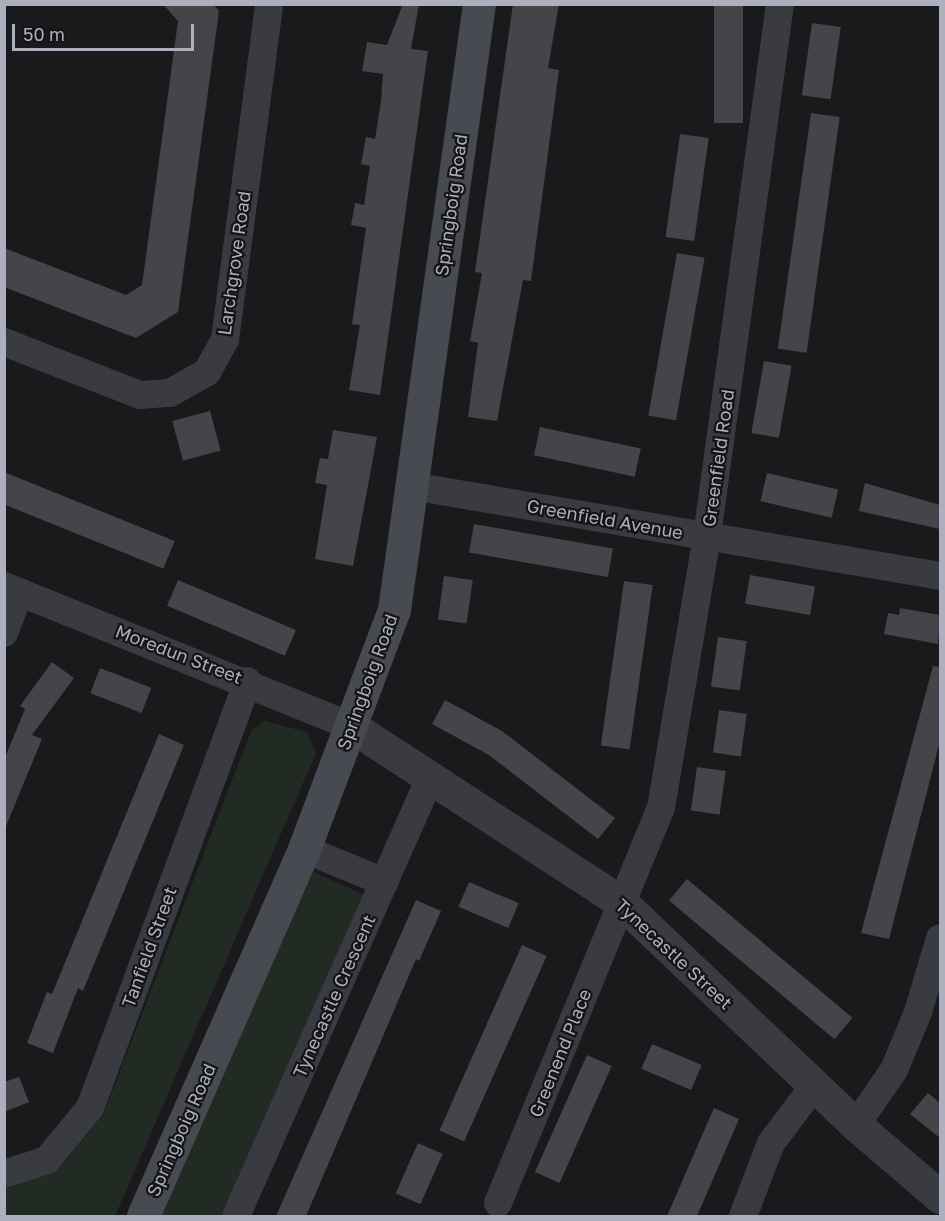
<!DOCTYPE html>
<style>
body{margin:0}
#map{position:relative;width:945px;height:1221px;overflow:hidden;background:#1a191c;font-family:"Golos Text",sans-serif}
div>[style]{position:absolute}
.green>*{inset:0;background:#212a23;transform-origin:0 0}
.building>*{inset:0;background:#444449;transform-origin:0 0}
.minor>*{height:28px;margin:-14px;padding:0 14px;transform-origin:14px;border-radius:14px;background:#3a3b41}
.tertiary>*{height:33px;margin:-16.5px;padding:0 16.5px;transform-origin:16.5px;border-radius:16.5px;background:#3a3b41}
.secondary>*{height:33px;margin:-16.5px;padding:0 16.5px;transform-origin:16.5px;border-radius:16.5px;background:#484a51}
span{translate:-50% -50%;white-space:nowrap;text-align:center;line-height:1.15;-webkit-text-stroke:4.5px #151417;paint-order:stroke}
.street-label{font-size:18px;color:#acb0bc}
.frame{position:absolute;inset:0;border:6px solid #acb0bc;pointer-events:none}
.scale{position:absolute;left:12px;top:24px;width:182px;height:27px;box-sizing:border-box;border:3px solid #acb0bc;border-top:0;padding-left:8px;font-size:18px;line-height:21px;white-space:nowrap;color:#acb0bc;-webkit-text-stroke:4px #151417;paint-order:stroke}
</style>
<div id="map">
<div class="green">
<div style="clip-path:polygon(265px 721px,307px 732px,316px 753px,115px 1216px,5px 1216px,5px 1189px,58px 1169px,103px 1115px,251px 731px)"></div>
<div style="left:309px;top:870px;width:60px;height:376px;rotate:24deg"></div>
</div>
<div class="building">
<div style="clip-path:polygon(163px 4px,213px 4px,219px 11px,178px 312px,136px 338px,4px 287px,4px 248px,126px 295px,142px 285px,178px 21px)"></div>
<div style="clip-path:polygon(403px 4px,419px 4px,411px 49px,428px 51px,380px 395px,349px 390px,360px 325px,352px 324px,366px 228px,351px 225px,355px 203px,364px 205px,370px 166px,361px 164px,366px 137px,375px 139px,381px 101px,383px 74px,362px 71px,367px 42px,387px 45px)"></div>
<div style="clip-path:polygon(513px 4px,559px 4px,548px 68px,559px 70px,531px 281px,523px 280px,497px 421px,468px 417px,478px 343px,470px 341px,482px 273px,475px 272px)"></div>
<div style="left:714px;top:4px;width:29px;height:119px"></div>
<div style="left:812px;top:23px;width:29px;height:73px;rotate:8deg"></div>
<div style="left:811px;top:113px;width:29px;height:238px;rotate:8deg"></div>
<div style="left:680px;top:134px;width:29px;height:104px;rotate:8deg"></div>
<div style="left:677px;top:253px;width:28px;height:165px;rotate:10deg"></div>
<div style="left:764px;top:361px;width:28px;height:73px;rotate:10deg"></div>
<div style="left:210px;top:411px;width:41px;height:39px;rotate:75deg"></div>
<div style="left:540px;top:427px;width:103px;height:29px;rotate:12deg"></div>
<div style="clip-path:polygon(333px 430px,377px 437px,353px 566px,315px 559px,327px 485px,315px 483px,320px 458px,328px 459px)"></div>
<div style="left:4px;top:472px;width:184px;height:30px;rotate:22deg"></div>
<div style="left:767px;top:473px;width:73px;height:29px;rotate:13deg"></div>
<div style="clip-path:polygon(865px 483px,940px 505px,940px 529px,859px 511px)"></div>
<div style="left:474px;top:524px;width:141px;height:29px;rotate:10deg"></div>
<div style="left:750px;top:575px;width:66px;height:29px;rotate:10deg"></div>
<div style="left:444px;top:576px;width:29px;height:44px;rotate:8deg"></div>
<div style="left:178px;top:580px;width:128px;height:28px;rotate:23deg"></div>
<div style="left:624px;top:581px;width:29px;height:166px;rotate:8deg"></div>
<div style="clip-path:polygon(900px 608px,940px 615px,938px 644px,884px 634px,888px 613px,899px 615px)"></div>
<div style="left:718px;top:637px;width:29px;height:50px;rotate:8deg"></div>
<div style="clip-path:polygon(52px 662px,74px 678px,32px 735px,42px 739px,4px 831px,4px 760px,25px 709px,20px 706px)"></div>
<div style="clip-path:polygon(933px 666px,940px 667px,940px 741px,889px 939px,861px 933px)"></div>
<div style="left:100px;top:668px;width:55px;height:27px;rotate:21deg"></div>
<div style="clip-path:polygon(445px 700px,502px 731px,615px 818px,598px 839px,489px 755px,432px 724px)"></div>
<div style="left:719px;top:710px;width:28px;height:43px;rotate:8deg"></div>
<div style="clip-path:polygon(159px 734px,184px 745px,83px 991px,78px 988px,53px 1053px,27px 1043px,47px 992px,52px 994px)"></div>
<div style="left:697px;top:767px;width:29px;height:44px;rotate:8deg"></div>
<div style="left:687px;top:879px;width:216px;height:28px;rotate:40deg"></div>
<div style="left:469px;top:882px;width:54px;height:27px;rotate:23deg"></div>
<div style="clip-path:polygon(416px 900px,441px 911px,419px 961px,416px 959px,306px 1216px,276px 1216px)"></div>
<div style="left:522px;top:945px;width:27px;height:203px;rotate:24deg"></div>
<div style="left:652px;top:1044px;width:54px;height:27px;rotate:23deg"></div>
<div style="left:587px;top:1055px;width:27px;height:128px;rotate:24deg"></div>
<div style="clip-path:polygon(19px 1077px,29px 1102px,4px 1112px,4px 1082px)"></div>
<div style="clip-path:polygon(928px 1093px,940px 1103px,940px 1138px,910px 1114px)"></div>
<div style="clip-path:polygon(714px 1108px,739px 1119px,711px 1184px,697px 1216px,667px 1216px)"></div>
<div style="left:418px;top:1143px;width:27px;height:55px;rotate:24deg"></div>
</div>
<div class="minor">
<div style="left:4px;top:342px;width:146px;rotate:21.3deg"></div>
<div style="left:140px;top:395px;width:30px;rotate:-4deg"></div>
<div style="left:170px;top:393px;width:43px;rotate:-29.6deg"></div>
<div style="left:207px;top:372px;width:37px;rotate:-61deg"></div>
<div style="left:225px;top:340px;width:339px;rotate:-82.5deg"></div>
<div style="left:412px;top:486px;width:536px;rotate:9.67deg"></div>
<div style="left:4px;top:586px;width:374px;rotate:22deg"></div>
<div style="left:4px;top:633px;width:44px;rotate:-68.7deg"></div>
<div style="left:304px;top:849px;width:87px;rotate:22.4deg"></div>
<div style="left:856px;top:1125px;width:67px;rotate:-55.4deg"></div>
<div style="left:894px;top:1070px;width:63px;rotate:-67.5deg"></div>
<div style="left:918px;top:1012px;width:77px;rotate:-73.4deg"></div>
<div style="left:4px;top:1174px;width:45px;rotate:-18deg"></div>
<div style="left:47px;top:1160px;width:67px;rotate:-50.4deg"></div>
<div style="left:90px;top:1108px;width:455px;rotate:-69.7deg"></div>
<div style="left:498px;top:1203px;width:427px;rotate:-67.6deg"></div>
<div style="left:661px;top:808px;width:276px;rotate:-80.4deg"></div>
<div style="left:707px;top:536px;width:537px;rotate:-82.19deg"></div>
<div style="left:236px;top:1216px;width:481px;rotate:-66.1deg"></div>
<div style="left:743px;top:1216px;width:78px;rotate:-69deg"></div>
<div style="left:771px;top:1143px;width:71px;rotate:-53deg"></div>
</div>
<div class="tertiary">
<div style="left:351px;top:726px;width:322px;rotate:33.1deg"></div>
<div style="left:621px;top:902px;width:324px;rotate:43.5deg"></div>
<div style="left:856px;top:1125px;width:111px;rotate:40.6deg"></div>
</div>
<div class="secondary">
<div style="left:143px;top:1216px;width:401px;rotate:-66.3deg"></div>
<div style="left:304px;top:849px;width:255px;rotate:-69.4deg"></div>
<div style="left:394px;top:610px;width:612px;rotate:-82.02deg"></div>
</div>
<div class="street-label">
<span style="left:451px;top:205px;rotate:-82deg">Springboig Road</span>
<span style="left:234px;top:263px;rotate:-82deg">Larchgrove Road</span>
<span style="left:718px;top:458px;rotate:-82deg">Greenfield Road</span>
<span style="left:605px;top:519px;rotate:10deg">Greenfield Avenue</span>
<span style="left:179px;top:654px;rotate:21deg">Moredun Street</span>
<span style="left:367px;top:682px;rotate:-70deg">Springboig Road</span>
<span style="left:149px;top:947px;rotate:-70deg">Tanfield Street</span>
<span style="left:674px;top:954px;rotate:43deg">Tynecastle Street</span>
<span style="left:334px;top:996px;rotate:-66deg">Tynecastle Crescent</span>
<span style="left:560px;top:1053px;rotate:-68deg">Greenend Place</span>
<span style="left:181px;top:1130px;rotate:-66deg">Springboig Road</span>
</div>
<div class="frame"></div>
<div class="scale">50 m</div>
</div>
